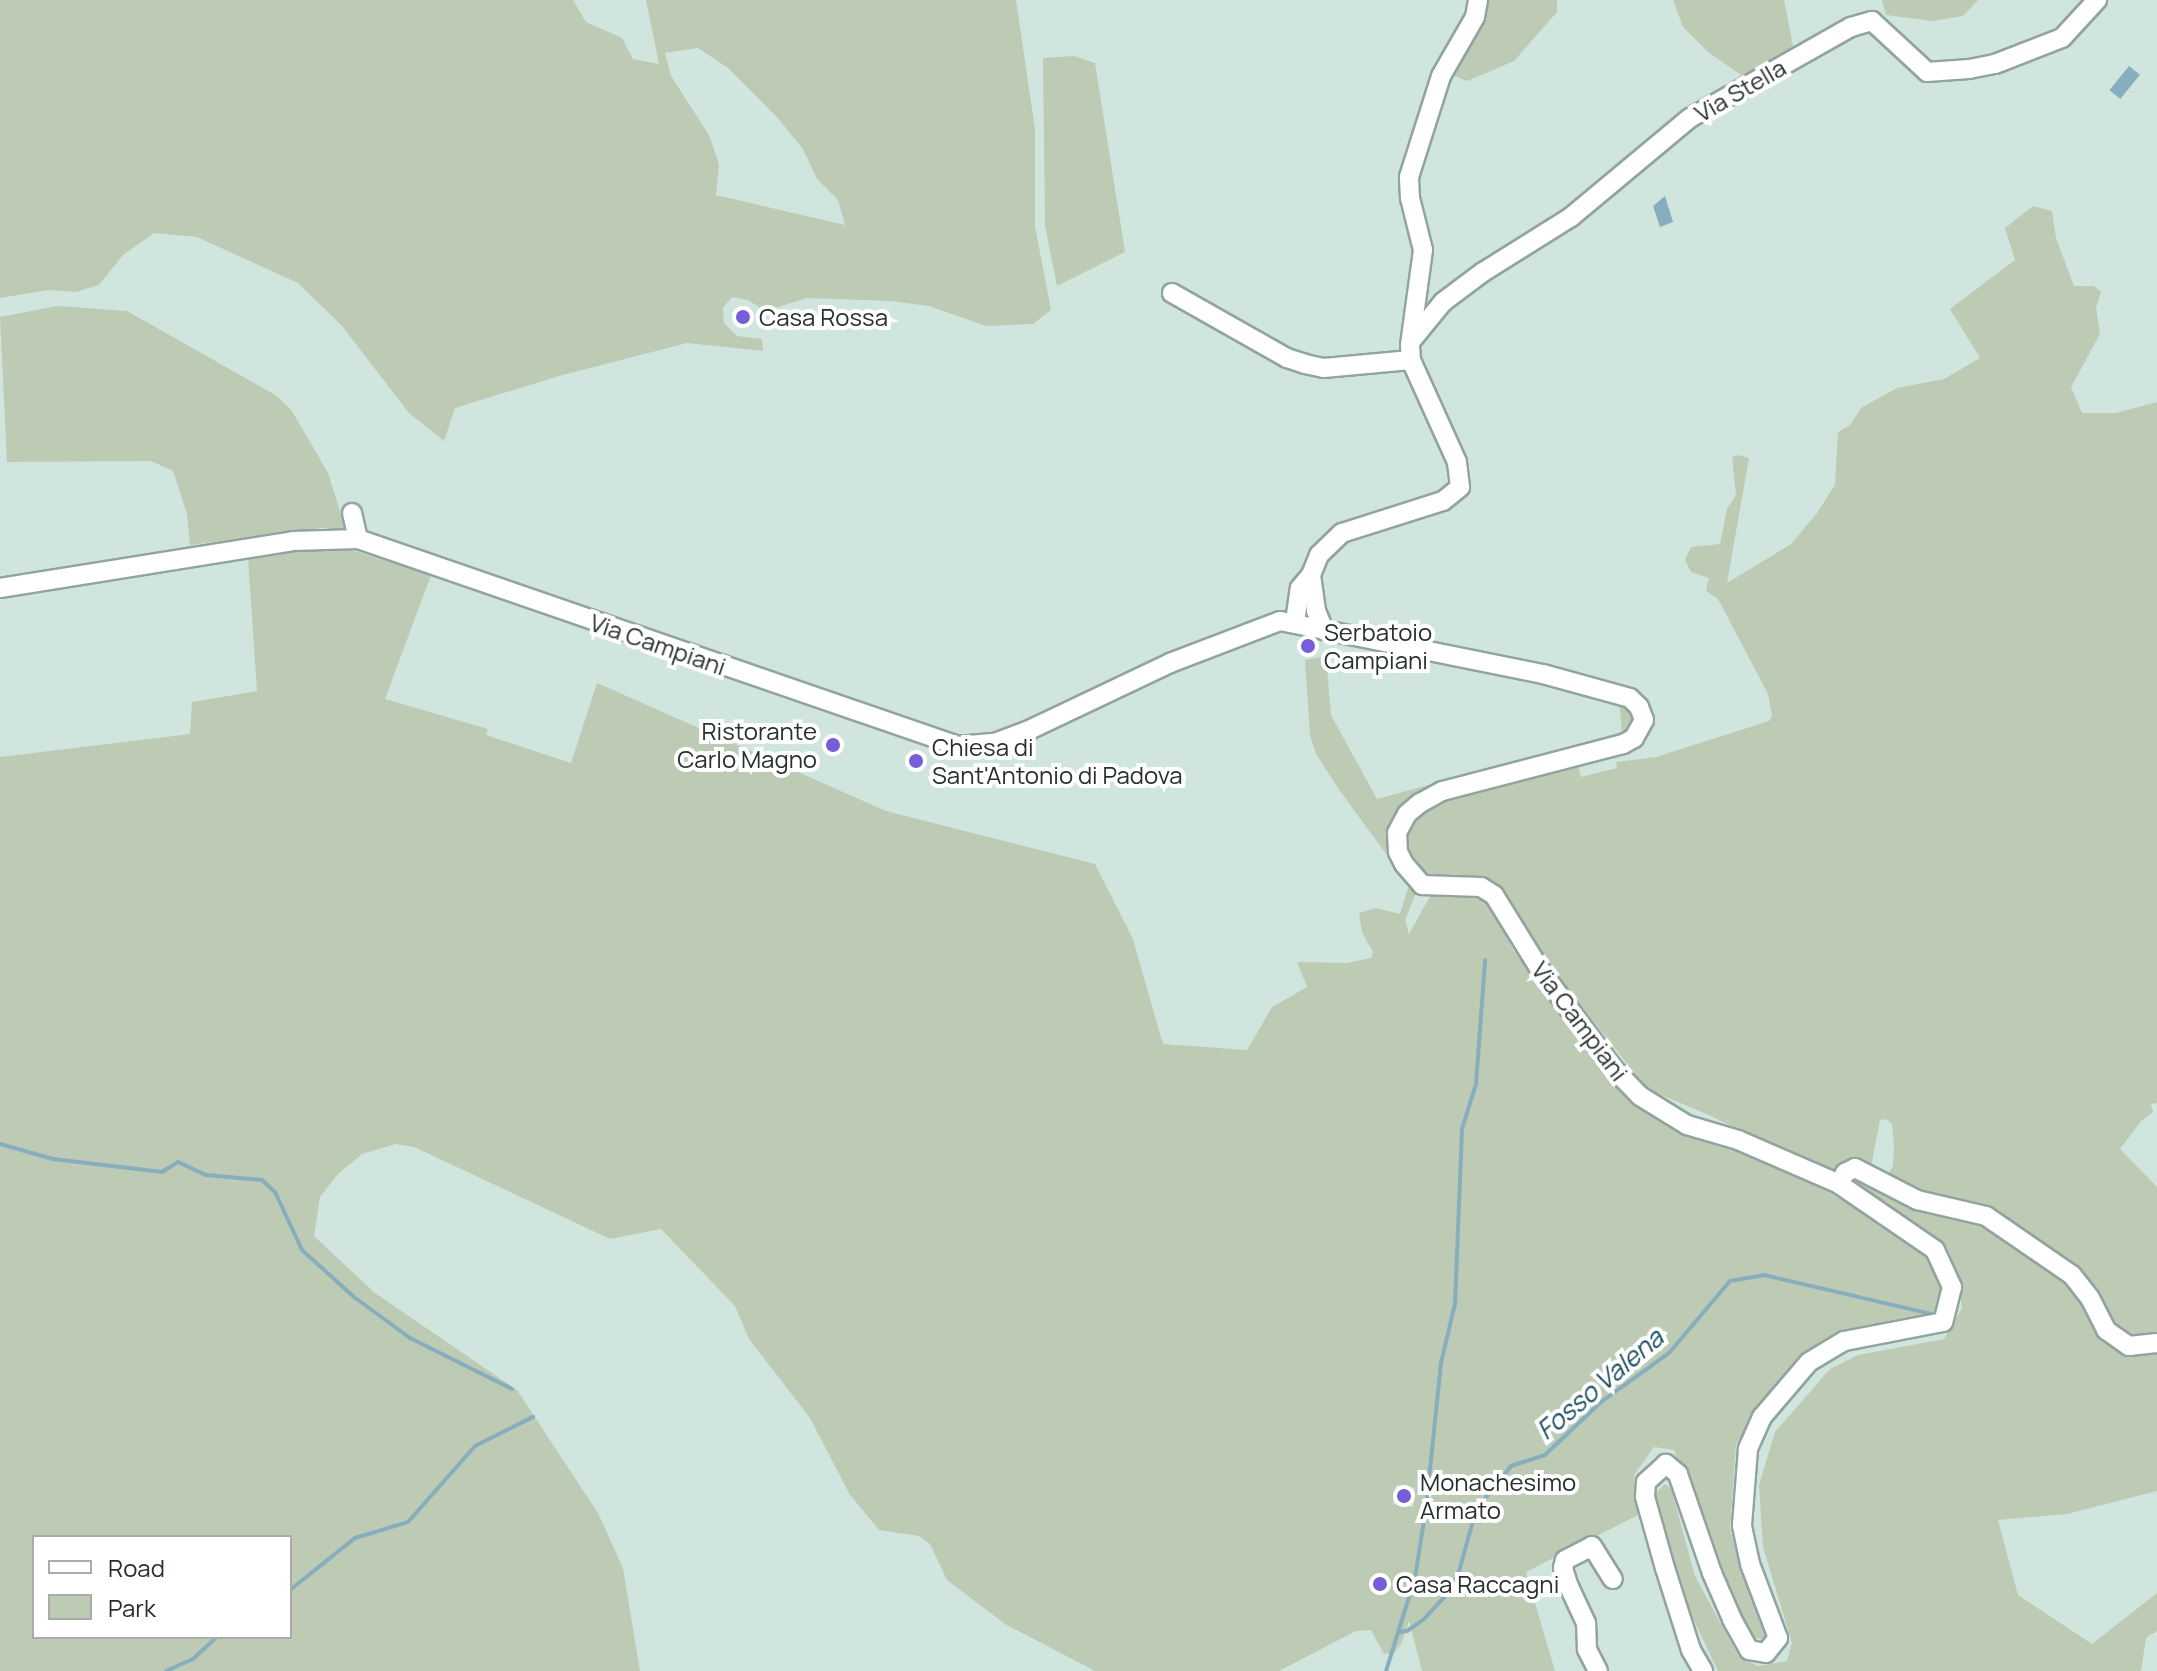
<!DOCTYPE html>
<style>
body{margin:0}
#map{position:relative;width:2157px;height:1671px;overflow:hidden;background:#d1e5df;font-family:Manrope,sans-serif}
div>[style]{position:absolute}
.green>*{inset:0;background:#bdcbb5}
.water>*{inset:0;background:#86aebd;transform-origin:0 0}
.stream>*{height:4px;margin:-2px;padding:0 2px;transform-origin:2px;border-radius:2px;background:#86aebd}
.roads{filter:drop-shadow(2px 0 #91a49f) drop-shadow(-2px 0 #91a49f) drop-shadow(0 2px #91a49f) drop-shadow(0 -2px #91a49f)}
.minor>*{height:18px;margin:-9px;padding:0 9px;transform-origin:9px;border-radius:9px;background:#fff}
.dots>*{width:22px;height:22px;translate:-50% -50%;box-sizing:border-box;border:4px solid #fff;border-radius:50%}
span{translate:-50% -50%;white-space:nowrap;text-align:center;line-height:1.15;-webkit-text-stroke:8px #fff;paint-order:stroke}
.street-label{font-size:24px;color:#28302e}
.poi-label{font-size:24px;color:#28302e}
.left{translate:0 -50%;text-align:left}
.right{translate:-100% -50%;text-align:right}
.water-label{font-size:26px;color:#184f60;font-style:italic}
.legend{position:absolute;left:32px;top:1535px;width:260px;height:104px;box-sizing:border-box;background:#fff;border:2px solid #a9acab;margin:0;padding:10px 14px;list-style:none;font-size:24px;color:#28302e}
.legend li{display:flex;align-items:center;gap:16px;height:40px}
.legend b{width:40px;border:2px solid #a9acab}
</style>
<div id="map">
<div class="green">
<div style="clip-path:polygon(evenodd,0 0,573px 0,586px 22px,622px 38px,633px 59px,659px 64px,646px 0,1016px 0,1035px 129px,1035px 226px,1051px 310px,1033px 324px,986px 326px,929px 306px,891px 301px,807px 298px,765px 311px,748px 300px,732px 297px,723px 308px,724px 323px,737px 336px,762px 339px,763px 351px,687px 343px,559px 376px,455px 408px,444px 441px,409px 413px,342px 326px,298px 283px,197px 237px,154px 233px,123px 255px,99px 285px,76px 292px,49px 290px,0 298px,0 0,698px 48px,728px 68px,776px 116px,803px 149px,817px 179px,838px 200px,845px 225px,716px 195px,719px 164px,709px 135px,671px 76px,665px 53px,698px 48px)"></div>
<div style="clip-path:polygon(1486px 0,1557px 0,1557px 12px,1514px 61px,1467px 81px,1448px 73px)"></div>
<div style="clip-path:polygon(1673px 0,1784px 0,1793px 46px,1786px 54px,1744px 77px,1708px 52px,1683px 27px)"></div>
<div style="clip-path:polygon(1882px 0,1978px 0,1963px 16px,1932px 21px,1886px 15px)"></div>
<div style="clip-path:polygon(1074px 56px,1095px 63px,1125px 252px,1057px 286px,1045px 226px,1043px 58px)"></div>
<div style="clip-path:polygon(2033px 206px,2052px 211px,2056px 238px,2074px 286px,2094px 286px,2101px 292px,2096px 308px,2100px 334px,2071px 387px,2082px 413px,2116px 413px,2157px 402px,2157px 1103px,2151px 1104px,2153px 1112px,2141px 1121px,2120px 1149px,2157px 1187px,2157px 1339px,2137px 1342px,2122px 1331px,2101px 1301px,2051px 1251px,1920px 1196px,1887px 1176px,1893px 1166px,1894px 1145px,1892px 1124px,1886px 1119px,1880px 1120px,1871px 1167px,1839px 1168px,1829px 1174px,1711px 1116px,1647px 1089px,1568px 989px,1498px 890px,1424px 876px,1405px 854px,1403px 842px,1411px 818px,1445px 798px,1577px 763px,1581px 777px,1617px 768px,1616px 762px,1656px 757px,1769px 721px,1772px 716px,1768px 694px,1718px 599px,1706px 591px,1709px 578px,1691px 572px,1685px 560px,1691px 547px,1720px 544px,1727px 509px,1736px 495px,1732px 457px,1739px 455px,1749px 458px,1727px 583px,1791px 544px,1817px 513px,1835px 485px,1838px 432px,1850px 425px,1861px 408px,1897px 388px,1944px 379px,1980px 358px,1950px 309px,2015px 260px,2005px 228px)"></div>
<div style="clip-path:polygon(57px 306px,127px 311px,277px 396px,292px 411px,328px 473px,346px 530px,322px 528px,190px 545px,187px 514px,173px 471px,151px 461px,7px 462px,0 317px)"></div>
<div style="clip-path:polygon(evenodd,327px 546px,351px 550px,431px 575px,385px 699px,488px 729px,486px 735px,571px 763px,597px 683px,886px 811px,1095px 864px,1133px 939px,1163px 1044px,1247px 1050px,1272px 1007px,1307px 987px,1297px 962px,1347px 963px,1371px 958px,1373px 952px,1362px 932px,1359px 913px,1376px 908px,1400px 914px,1409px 885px,1416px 893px,1405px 920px,1409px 934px,1433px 891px,1463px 890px,1485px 899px,1514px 951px,1610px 1075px,1648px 1112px,1820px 1187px,1925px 1250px,1943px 1273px,1945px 1304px,1927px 1320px,1907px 1319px,1863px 1327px,1815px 1347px,1787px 1372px,1762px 1402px,1736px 1444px,1730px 1530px,1768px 1640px,1750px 1637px,1727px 1591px,1674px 1450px,1654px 1447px,1634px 1475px,1640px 1514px,1526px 1572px,1555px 1671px,1422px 1671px,1409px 1621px,1401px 1644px,1395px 1652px,1384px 1654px,1371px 1630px,1356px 1631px,1279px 1671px,1095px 1671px,1005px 1624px,947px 1580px,930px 1544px,919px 1536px,879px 1530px,850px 1495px,810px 1418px,749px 1339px,735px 1306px,661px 1229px,610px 1239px,414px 1147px,396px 1144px,362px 1154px,337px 1175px,320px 1197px,314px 1236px,375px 1293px,517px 1390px,598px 1513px,623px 1568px,640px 1671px,0 1671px,0 757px,190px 734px,192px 702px,257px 691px,248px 558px,327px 546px,1396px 1485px,1415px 1488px,1413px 1507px,1393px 1504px,1396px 1485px,327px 546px,34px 1537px,290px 1537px,290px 1637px,34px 1637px,34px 1537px)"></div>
<div style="clip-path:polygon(1326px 656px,1331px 715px,1377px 799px,1622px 732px,1619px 701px,1627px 703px,1638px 720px,1626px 738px,1410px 805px,1389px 827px,1395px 836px,1395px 856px,1389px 858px,1340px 791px,1316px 754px,1310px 735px,1305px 660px)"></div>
<div style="clip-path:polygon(1863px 1177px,1930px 1212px,1988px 1226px,2055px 1271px,2081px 1300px,2102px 1337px,2132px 1355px,2157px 1349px,2157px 1491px,2067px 1514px,1998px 1520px,2018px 1595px,2092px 1644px,2157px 1593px,2157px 1631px,2146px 1638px,2141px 1671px,1718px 1671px,1689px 1610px,1655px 1494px,1665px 1484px,1671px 1488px,1695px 1576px,1739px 1657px,1758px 1666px,1787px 1661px,1792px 1643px,1763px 1547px,1759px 1485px,1775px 1432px,1830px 1369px,1858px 1355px,1944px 1339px,1962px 1308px,1959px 1280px,1949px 1251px,1854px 1187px)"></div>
</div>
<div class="water">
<div style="left:2129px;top:66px;width:14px;height:31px;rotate:39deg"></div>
<div style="clip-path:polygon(1665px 196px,1673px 222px,1660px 227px,1653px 206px)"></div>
</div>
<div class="stream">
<div style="left:0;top:1144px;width:55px;rotate:15.8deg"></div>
<div style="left:53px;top:1159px;width:110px;rotate:6.8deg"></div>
<div style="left:162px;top:1172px;width:19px;rotate:-32deg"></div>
<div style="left:178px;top:1162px;width:31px;rotate:25deg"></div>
<div style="left:206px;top:1175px;width:56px;rotate:5.1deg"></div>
<div style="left:262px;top:1180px;width:18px;rotate:43deg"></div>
<div style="left:275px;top:1192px;width:64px;rotate:65deg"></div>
<div style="left:302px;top:1250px;width:70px;rotate:42.1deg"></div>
<div style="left:354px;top:1297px;width:69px;rotate:36.2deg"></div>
<div style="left:410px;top:1338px;width:114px;rotate:26.6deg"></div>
<div style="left:290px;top:1590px;width:83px;rotate:-38.7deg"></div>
<div style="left:355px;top:1538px;width:55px;rotate:-16.8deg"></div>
<div style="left:408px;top:1522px;width:101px;rotate:-48.6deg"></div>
<div style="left:475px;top:1446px;width:65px;rotate:-26.6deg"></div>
<div style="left:1399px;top:1632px;width:8px;rotate:-7deg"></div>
<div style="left:1407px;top:1631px;width:19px;rotate:-35deg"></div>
<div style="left:1423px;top:1620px;width:34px;rotate:-47deg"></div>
<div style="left:1446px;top:1595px;width:23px;rotate:-59deg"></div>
<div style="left:1458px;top:1575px;width:67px;rotate:-74.5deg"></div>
<div style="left:1476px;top:1510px;width:56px;rotate:-51.5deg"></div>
<div style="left:1511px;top:1466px;width:36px;rotate:-18deg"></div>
<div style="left:1545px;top:1455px;width:77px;rotate:-43.4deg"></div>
<div style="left:1601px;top:1402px;width:84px;rotate:-35.8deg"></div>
<div style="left:1669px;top:1353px;width:94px;rotate:-49.7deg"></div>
<div style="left:1730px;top:1281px;width:35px;rotate:-10deg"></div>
<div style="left:1764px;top:1275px;width:177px;rotate:13.1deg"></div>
<div style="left:166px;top:1671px;width:30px;rotate:-24deg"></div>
<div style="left:193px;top:1659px;width:33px;rotate:-43deg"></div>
<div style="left:1386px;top:1671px;width:97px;rotate:-72.7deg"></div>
<div style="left:1415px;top:1578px;width:71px;rotate:-81.1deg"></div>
<div style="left:1426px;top:1508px;width:146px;rotate:-84.1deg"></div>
<div style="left:1441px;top:1363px;width:61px;rotate:-76.7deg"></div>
<div style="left:1455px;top:1304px;width:175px;rotate:-87.7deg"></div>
<div style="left:1462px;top:1129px;width:47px;rotate:-72.7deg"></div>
<div style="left:1476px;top:1084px;width:124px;rotate:-85.8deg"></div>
</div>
<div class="roads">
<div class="minor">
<div style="left:1172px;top:293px;width:132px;rotate:29.5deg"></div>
<div style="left:1287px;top:358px;width:19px;rotate:18deg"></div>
<div style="left:1305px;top:364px;width:19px;rotate:12deg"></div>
<div style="left:1324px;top:368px;width:87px;rotate:-5.3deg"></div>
<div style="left:1411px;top:341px;width:50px;rotate:-50.6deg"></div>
<div style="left:1443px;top:302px;width:50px;rotate:-36.9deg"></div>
<div style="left:1483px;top:272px;width:104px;rotate:-32deg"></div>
<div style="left:1571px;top:217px;width:155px;rotate:-39.8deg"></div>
<div style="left:1690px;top:118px;width:185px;rotate:-29.5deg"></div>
<div style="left:1851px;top:27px;width:22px;rotate:-16deg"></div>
<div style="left:1872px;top:21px;width:75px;rotate:42.8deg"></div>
<div style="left:1927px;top:72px;width:42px;rotate:-4.1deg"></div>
<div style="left:1969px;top:69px;width:26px;rotate:-11deg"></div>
<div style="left:1995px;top:64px;width:72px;rotate:-21.2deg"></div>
<div style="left:2062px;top:38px;width:52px;rotate:-47.4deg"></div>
<div style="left:352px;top:513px;width:27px;rotate:77deg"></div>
<div style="left:1311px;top:575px;width:36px;rotate:82deg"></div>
<div style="left:1316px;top:611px;width:21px;rotate:67deg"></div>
<div style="left:0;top:588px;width:297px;rotate:-9.1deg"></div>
<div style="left:293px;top:541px;width:65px;rotate:-1.8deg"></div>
<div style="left:358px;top:539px;width:635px;rotate:19.03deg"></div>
<div style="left:958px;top:746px;width:37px;rotate:-5deg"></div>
<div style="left:995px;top:743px;width:34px;rotate:-21deg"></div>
<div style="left:1027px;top:731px;width:158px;rotate:-25.4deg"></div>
<div style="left:1170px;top:663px;width:118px;rotate:-20.9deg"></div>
<div style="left:1280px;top:621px;width:268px;rotate:11.4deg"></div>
<div style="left:1543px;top:674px;width:90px;rotate:15.4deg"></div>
<div style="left:1630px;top:698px;width:13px;rotate:45deg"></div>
<div style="left:1639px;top:707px;width:14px;rotate:69deg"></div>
<div style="left:1644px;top:720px;width:21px;rotate:119deg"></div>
<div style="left:1634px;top:738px;width:13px;rotate:151deg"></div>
<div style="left:1623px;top:744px;width:187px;rotate:165.4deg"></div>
<div style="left:1442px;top:791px;width:25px;rotate:151deg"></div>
<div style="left:1420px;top:803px;width:17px;rotate:140deg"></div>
<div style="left:1407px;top:814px;width:21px;rotate:118deg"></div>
<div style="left:1397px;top:833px;width:19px;rotate:87deg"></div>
<div style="left:1398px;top:852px;width:13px;rotate:63deg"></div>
<div style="left:1404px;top:864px;width:28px;rotate:49deg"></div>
<div style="left:1422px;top:885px;width:59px;rotate:1.9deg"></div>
<div style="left:1481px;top:887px;width:15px;rotate:32deg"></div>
<div style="left:1494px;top:895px;width:89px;rotate:58.3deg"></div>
<div style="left:1541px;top:971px;width:121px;rotate:53.4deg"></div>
<div style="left:1613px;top:1068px;width:39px;rotate:46deg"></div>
<div style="left:1640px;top:1096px;width:55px;rotate:31.7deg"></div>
<div style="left:1687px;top:1125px;width:53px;rotate:16.4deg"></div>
<div style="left:1738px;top:1140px;width:110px;rotate:23.5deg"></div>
<div style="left:1839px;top:1184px;width:116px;rotate:34.5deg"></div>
<div style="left:1935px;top:1250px;width:41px;rotate:65.3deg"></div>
<div style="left:1952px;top:1287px;width:36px;rotate:104deg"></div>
<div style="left:1943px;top:1322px;width:101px;rotate:169.1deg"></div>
<div style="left:1844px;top:1341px;width:41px;rotate:149deg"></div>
<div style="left:1809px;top:1362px;width:72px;rotate:130.5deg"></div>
<div style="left:1762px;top:1417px;width:35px;rotate:114deg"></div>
<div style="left:1748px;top:1449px;width:77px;rotate:94.5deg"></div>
<div style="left:1742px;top:1526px;width:39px;rotate:78deg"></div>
<div style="left:1750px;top:1564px;width:79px;rotate:69.3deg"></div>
<div style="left:1778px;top:1638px;width:19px;rotate:129deg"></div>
<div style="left:1766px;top:1653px;width:17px;rotate:-170deg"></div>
<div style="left:1749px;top:1650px;width:35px;rotate:-119deg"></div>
<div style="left:1732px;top:1619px;width:50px;rotate:-113.5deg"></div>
<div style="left:1712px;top:1573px;width:105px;rotate:-109deg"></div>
<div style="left:1678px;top:1474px;width:16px;rotate:-140deg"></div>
<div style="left:1666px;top:1464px;width:27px;rotate:138deg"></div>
<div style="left:1646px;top:1482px;width:15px;rotate:94deg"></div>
<div style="left:1645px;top:1497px;width:74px;rotate:74.3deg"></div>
<div style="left:1665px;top:1568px;width:86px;rotate:72.4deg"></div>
<div style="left:1691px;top:1650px;width:24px;rotate:60deg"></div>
<div style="left:1295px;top:622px;width:34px;rotate:-82deg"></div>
<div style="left:1300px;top:588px;width:17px;rotate:-50deg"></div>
<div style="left:1311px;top:575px;width:22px;rotate:-68deg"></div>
<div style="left:1319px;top:555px;width:32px;rotate:-44deg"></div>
<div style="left:1342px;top:533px;width:106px;rotate:-17.6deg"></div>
<div style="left:1443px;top:501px;width:22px;rotate:-39deg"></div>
<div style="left:1460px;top:487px;width:25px;rotate:-97deg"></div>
<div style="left:1457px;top:462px;width:112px;rotate:-114.3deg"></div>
<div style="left:1411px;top:360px;width:15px;rotate:-94deg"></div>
<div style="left:1410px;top:345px;width:96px;rotate:-82.2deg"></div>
<div style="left:1423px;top:250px;width:54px;rotate:-104deg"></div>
<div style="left:1410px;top:198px;width:21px;rotate:-93deg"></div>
<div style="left:1409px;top:177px;width:106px;rotate:-72.4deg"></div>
<div style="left:1441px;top:76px;width:68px;rotate:-60deg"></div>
<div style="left:1475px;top:17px;width:17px;rotate:-80deg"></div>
<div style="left:1839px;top:1184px;width:13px;rotate:-61deg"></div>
<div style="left:1845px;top:1173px;width:11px;rotate:-27deg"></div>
<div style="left:1855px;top:1168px;width:70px;rotate:27.3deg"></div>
<div style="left:1917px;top:1200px;width:71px;rotate:13.1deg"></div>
<div style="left:1986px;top:1216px;width:104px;rotate:34.5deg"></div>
<div style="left:2072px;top:1275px;width:29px;rotate:52deg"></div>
<div style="left:2090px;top:1298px;width:36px;rotate:63deg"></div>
<div style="left:2106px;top:1330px;width:28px;rotate:35deg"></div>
<div style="left:2129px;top:1346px;width:28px;rotate:-6deg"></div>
<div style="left:1598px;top:1671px;width:25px;rotate:-117deg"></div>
<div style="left:1587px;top:1649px;width:26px;rotate:-92deg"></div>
<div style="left:1586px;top:1623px;width:40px;rotate:-115deg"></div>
<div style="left:1569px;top:1587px;width:20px;rotate:-108deg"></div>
<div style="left:1563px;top:1568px;width:8px;rotate:-76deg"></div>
<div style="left:1565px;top:1560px;width:30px;rotate:-27deg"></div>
<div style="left:1592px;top:1546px;width:39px;rotate:58deg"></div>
</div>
</div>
<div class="dots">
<div style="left:743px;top:317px;background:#765ed8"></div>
<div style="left:1308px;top:646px;background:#765ed8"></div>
<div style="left:833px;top:745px;background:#765ed8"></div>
<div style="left:916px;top:761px;background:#765ed8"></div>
<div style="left:1404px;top:1496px;background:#765ed8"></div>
<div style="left:1380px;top:1584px;background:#765ed8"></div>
</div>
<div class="street-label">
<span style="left:1740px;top:90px;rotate:-30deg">Via Stella</span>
<span style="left:658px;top:644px;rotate:19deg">Via Campiani</span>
<span style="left:1580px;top:1021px;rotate:53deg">Via Campiani</span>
</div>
<div class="poi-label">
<span class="left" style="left:759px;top:317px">Casa Rossa</span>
<span class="left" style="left:1324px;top:646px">Serbatoio<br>Campiani</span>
<span class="right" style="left:817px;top:745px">Ristorante<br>Carlo Magno</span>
<span class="left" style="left:932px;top:761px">Chiesa di<br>Sant'Antonio di Padova</span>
<span class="left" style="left:1420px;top:1496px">Monachesimo<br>Armato</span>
<span class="left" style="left:1396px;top:1584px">Casa Raccagni</span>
</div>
<div class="water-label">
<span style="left:1600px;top:1384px;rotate:-40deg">Fosso Valena</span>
</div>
<ul class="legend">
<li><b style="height:10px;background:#fff"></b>Road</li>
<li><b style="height:22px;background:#bdcbb5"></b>Park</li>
</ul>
</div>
